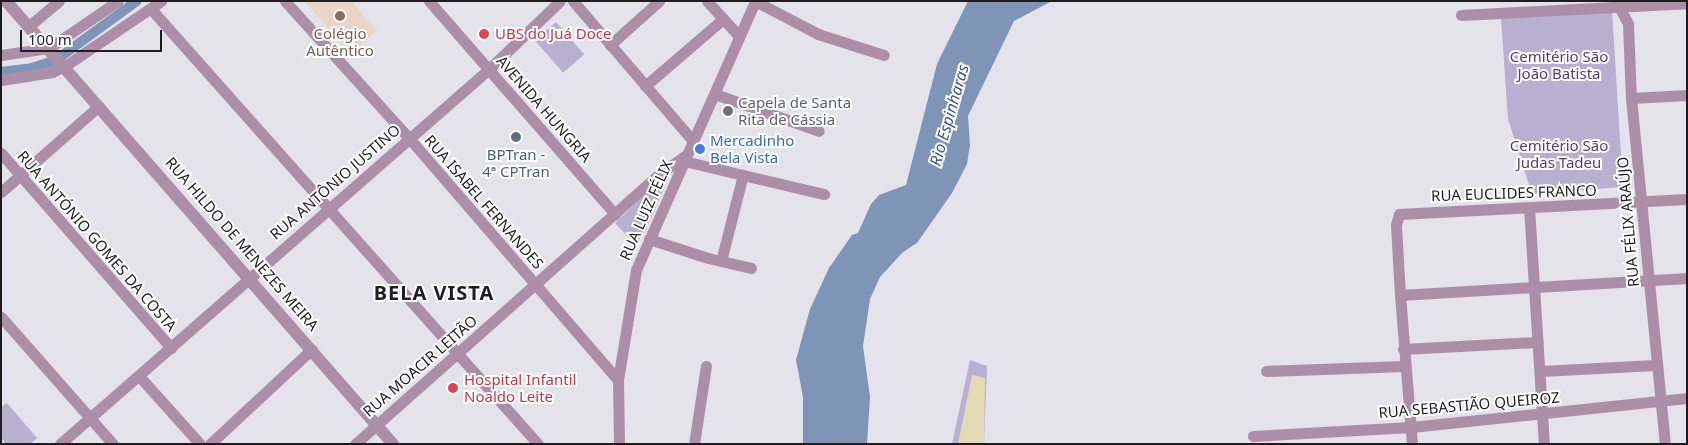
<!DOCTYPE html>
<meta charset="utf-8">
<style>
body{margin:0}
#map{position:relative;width:1688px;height:445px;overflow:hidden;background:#e4e2eb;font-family:"Noto Sans",sans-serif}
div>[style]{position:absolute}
.education>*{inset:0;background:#ead5c7}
.green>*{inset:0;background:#b7b0d1;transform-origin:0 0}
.sand>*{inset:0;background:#e4dab5}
.water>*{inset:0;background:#7f95b8}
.canal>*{height:10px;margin:-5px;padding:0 5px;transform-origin:5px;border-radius:5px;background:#7f95b8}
.minor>*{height:11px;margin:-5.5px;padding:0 5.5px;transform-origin:5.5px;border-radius:5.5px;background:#ad8ea9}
.tertiary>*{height:12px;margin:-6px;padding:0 6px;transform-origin:6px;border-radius:6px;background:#ad8ea9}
.dots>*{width:14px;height:14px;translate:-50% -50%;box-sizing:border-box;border:2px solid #fff;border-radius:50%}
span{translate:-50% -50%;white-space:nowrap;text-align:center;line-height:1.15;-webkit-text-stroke:4px #fff;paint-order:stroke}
.education-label{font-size:15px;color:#785e54}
.health-label{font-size:15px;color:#be3a42}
.left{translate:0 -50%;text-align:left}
.park-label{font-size:15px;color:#4f3f75}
.worship-label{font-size:15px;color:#5b616d}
.street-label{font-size:15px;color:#1e1d20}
.shop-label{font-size:15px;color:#366cbe}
.service-label{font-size:15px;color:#4e5e75}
.water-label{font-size:16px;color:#395688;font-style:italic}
.district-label{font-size:20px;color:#1e1d20;font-weight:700;letter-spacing:1px}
.frame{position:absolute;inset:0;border:2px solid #1e1d20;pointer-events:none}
.scale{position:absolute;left:20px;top:30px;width:142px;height:22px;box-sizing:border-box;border:2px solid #1e1d20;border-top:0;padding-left:6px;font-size:15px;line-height:18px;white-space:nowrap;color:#1e1d20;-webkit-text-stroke:4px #fff;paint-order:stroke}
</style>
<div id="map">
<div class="education">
<div style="clip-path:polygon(304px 1px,351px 1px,377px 30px,351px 54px)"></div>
</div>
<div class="green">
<div style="clip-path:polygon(1612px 11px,1623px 187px,1532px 194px,1508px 119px,1501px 18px)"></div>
<div style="left:556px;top:22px;width:43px;height:28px;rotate:49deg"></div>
<div style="clip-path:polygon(666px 175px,669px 177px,645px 232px,635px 245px,615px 223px)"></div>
<div style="clip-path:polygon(970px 360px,987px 366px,984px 444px,952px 444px)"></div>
<div style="clip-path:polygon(7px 403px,37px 438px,30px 444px,6px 444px,1px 438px,1px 407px)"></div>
</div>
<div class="sand">
<div style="clip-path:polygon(972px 375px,985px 378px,984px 444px,958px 444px)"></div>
</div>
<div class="water">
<div style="clip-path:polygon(968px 1px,1052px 1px,1014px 21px,968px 116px,970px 145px,967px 164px,952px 193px,917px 243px,903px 252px,880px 277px,870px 299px,863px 346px,870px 397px,867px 444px,803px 444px,803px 397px,796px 360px,810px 309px,829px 268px,852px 235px,858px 233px,871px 204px,879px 195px,906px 185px,937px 64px)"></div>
</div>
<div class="canal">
<div style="left:1px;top:72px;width:31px;rotate:-7deg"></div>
<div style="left:32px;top:68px;width:25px;rotate:-18deg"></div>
<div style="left:56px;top:60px;width:100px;rotate:-36.1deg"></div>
</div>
<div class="minor">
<div style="left:285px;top:1px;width:185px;rotate:47.9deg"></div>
<div style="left:409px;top:138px;width:320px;rotate:49.2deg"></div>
<div style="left:429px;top:1px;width:283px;rotate:48.9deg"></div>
<div style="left:573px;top:1px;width:184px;rotate:49.4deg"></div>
<div style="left:707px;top:1px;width:47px;rotate:47.6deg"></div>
<div style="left:755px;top:1px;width:71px;rotate:27.6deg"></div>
<div style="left:818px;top:34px;width:69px;rotate:17.7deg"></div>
<div style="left:1616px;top:1px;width:26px;rotate:62deg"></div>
<div style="left:1628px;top:24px;width:74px;rotate:87.7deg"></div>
<div style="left:1631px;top:98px;width:348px;rotate:84.4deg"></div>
<div style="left:151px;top:9px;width:582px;rotate:48.34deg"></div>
<div style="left:1461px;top:15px;width:226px;rotate:-3deg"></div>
<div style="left:29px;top:26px;width:39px;rotate:-40deg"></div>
<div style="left:610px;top:45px;width:66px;rotate:-41.9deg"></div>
<div style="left:1px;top:55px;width:49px;rotate:-8.3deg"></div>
<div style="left:49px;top:48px;width:83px;rotate:-34.3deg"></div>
<div style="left:1px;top:80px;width:52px;rotate:-8.9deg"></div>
<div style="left:52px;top:72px;width:14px;rotate:-25deg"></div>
<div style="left:65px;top:66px;width:116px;rotate:-34.1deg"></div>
<div style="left:645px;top:86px;width:103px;rotate:-40.7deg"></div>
<div style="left:715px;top:94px;width:110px;rotate:19.6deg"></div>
<div style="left:1631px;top:98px;width:56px;rotate:-3.1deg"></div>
<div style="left:1px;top:153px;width:259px;rotate:48.9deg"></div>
<div style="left:684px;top:161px;width:144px;rotate:13.3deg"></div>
<div style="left:1px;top:192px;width:130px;rotate:-41.3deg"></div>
<div style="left:1529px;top:207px;width:237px;rotate:86.4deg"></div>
<div style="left:649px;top:239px;width:62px;rotate:17.9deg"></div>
<div style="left:708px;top:258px;width:44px;rotate:13.1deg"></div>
<div style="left:721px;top:261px;width:89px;rotate:-75.7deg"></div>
<div style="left:1400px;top:295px;width:288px;rotate:-3.4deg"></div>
<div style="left:1px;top:317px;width:169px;rotate:48.6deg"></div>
<div style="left:1403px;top:349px;width:135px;rotate:-3deg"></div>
<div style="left:1266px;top:371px;width:138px;rotate:-2.1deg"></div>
<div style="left:1541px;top:371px;width:114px;rotate:-3deg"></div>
<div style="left:139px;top:376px;width:91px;rotate:48.1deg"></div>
<div style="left:1253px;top:436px;width:158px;rotate:-3.3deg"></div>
<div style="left:1411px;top:427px;width:278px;rotate:-6deg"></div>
<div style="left:60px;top:444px;width:570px;rotate:-41.16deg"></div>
<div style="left:489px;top:69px;width:98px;rotate:-43.8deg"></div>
<div style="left:210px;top:444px;width:139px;rotate:-43deg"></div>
<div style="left:355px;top:444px;width:404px;rotate:-41.6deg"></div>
<div style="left:657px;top:176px;width:36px;rotate:-36deg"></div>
<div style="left:619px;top:444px;width:64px;rotate:-90.9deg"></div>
<div style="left:618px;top:380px;width:111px;rotate:-80.7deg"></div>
<div style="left:636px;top:270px;width:294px;rotate:-66.1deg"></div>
<div style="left:694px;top:444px;width:79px;rotate:-81.3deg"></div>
<div style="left:1412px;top:444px;width:149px;rotate:-94.6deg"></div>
<div style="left:1400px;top:295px;width:70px;rotate:-93.3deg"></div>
<div style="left:1396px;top:225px;width:11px;rotate:-75deg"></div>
<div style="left:1399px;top:214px;width:288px;rotate:-3deg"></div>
</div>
<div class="tertiary">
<div style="left:6px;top:1px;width:588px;rotate:48.86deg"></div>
</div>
<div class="dots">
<div style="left:340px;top:16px;background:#8d6e63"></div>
<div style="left:484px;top:34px;background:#e0444e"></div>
<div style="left:728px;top:111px;background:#6b7280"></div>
<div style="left:516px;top:137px;background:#5c6f8a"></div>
<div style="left:700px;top:149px;background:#3f7fe0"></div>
<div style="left:453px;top:388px;background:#e0444e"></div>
</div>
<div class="education-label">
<span style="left:340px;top:42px">Colégio<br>Autêntico</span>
</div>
<div class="health-label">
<span class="left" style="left:495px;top:34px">UBS do Juá Doce</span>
<span class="left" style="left:464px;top:388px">Hospital Infantil<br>Noaldo Leite</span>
</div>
<div class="park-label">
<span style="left:1559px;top:65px">Cemitério São<br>João Batista</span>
<span style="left:1559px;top:154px">Cemitério São<br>Judas Tadeu</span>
</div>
<div class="worship-label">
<span class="left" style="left:738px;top:111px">Capela de Santa<br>Rita de Cássia</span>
</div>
<div class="street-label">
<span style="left:544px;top:109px;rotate:49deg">AVENIDA HUNGRIA</span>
<span style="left:335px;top:182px;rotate:-41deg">RUA ANTÔNIO JUSTINO</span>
<span style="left:1514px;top:193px;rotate:-2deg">RUA EUCLIDES FRANCO</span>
<span style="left:484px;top:202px;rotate:49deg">RUA ISABEL FERNANDES</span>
<span style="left:646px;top:210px;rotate:-66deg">RUA LUIZ FÉLIX</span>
<span style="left:1628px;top:222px;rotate:-95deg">RUA FÉLIX ARAÚJO</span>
<span style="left:97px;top:241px;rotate:49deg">RUA ANTÓNIO GOMES DA COSTA</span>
<span style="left:242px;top:244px;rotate:49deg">RUA HILDO DE MENEZES MEIRA</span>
<span style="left:420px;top:366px;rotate:-41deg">RUA MOACIR LEITÃO</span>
<span style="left:1469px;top:405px;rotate:-5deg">RUA SEBASTIÃO QUEIROZ</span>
</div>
<div class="shop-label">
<span class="left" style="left:710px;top:149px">Mercadinho<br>Bela Vista</span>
</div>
<div class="service-label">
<span style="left:516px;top:163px">BPTran -<br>4ª CPTran</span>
</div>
<div class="water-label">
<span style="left:949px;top:115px;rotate:-74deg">Rio Espinharas</span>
</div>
<div class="district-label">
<span style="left:434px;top:292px">BELA VISTA</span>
</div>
<div class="frame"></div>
<div class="scale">100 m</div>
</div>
